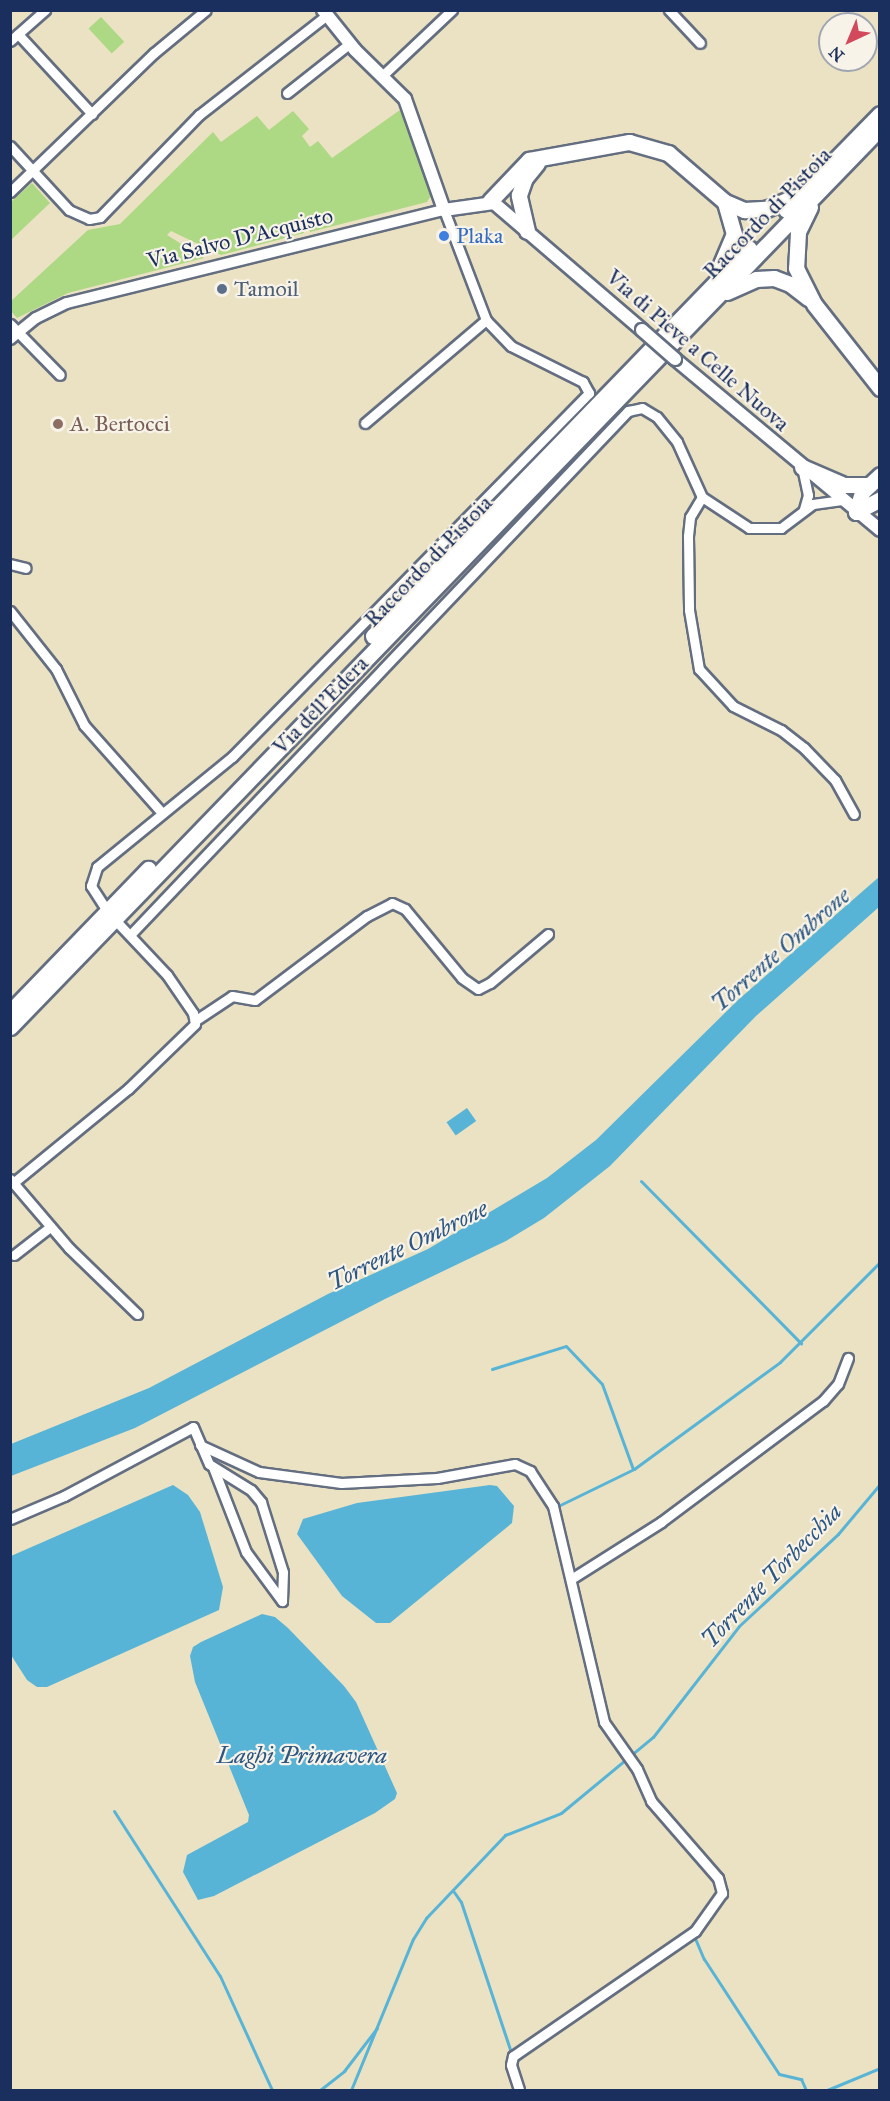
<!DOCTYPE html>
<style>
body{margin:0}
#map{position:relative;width:890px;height:2101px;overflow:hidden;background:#ebe2c3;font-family:"IM FELL Great Primer",serif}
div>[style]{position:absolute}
.green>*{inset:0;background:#add884;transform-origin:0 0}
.water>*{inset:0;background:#58b4d6;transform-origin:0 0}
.stream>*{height:3px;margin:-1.5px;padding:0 1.5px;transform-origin:1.5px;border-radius:1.5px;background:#58b4d6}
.roads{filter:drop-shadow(2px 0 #646e81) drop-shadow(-2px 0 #646e81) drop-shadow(0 2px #646e81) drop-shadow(0 -2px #646e81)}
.minor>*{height:9px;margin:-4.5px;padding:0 4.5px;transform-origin:4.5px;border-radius:4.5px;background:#fff}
.tertiary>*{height:10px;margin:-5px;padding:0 5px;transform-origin:5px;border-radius:5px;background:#fff}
.secondary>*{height:12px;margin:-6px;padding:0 6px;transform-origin:6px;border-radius:6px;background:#fff}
.trunk>*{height:15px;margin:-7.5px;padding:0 7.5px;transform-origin:7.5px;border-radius:7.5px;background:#fff}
.bridges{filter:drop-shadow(2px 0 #646e81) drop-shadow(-2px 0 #646e81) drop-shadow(0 2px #646e81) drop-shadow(0 -2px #646e81)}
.secondary-bridge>*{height:12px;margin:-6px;padding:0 6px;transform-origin:6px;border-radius:6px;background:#fff}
.dots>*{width:16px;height:16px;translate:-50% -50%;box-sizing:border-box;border:3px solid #f7f3e8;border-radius:50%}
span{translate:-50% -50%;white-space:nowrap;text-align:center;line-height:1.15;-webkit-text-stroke:4.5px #f7f3e8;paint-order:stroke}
.street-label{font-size:22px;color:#1b2f5e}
.shop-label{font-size:22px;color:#366cbe}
.left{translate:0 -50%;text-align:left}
.service-label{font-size:22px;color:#4e5e75}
.education-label{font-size:22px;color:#785e54}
.water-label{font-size:24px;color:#2d5782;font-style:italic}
.frame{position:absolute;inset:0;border:12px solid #1b2f5e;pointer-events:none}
.north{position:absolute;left:818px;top:12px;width:60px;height:60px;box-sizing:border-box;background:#f7f3e8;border:2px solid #9fa5b1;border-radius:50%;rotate:224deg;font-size:16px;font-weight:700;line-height:24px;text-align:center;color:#1b2f5e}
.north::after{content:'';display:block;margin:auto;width:21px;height:27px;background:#d1495b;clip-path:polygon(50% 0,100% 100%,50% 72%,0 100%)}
</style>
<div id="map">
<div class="green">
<div style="left:101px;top:17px;width:34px;height:17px;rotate:47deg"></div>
<div style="clip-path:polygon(400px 110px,432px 194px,427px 202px,310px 232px,308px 224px,303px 225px,304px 233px,221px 255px,171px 231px,167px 235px,204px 258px,68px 293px,17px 318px,11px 311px,11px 301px,88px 230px,120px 224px,213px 132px,221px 142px,257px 116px,269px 130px,293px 111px,309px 129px,302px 136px,310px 147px,318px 141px,332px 158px)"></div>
<div style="clip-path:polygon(32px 183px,50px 203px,11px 240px,11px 202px)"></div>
</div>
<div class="water">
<div style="clip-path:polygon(879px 877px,879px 907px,756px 1016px,610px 1166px,544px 1218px,506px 1241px,385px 1299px,135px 1428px,11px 1476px,11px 1444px,149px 1388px,328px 1294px,428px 1249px,547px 1178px,596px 1140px,738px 1000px)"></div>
<div style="left:467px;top:1108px;width:16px;height:25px;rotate:55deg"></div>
<div style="clip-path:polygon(173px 1485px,188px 1495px,200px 1512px,223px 1587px,219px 1610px,47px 1687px,37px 1687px,27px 1680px,11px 1655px,11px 1556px)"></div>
<div style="clip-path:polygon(490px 1485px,497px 1486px,514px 1506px,512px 1523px,390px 1623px,376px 1623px,342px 1596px,297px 1534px,303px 1519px,357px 1503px)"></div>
<div style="clip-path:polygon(262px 1614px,275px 1617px,288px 1628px,344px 1686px,356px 1702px,397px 1793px,395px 1799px,375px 1813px,214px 1896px,198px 1900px,183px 1872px,187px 1855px,248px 1822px,249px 1815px,195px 1682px,190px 1656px,193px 1647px,201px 1642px)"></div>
</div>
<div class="stream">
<div style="left:641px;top:1181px;width:228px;rotate:45.4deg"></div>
<div style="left:492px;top:1369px;width:77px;rotate:-17.3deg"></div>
<div style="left:566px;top:1346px;width:52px;rotate:46.5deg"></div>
<div style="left:602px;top:1384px;width:90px;rotate:70deg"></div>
<div style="left:558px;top:1506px;width:85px;rotate:-26deg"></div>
<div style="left:634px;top:1469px;width:181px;rotate:-36.2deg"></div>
<div style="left:780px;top:1362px;width:141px;rotate:-45deg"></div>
<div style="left:114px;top:1811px;width:196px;rotate:57.3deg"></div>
<div style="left:220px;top:1976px;width:125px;rotate:65.5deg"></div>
<div style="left:454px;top:1892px;width:12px;rotate:55deg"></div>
<div style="left:461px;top:1902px;width:161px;rotate:71.6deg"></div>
<div style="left:694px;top:1936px;width:25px;rotate:67deg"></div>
<div style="left:704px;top:1959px;width:137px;rotate:56.9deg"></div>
<div style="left:779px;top:2074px;width:23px;rotate:13deg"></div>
<div style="left:801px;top:2079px;width:12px;rotate:66deg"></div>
<div style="left:520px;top:2078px;width:13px;rotate:72deg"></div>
<div style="left:320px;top:2090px;width:31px;rotate:-38deg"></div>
<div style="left:344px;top:2071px;width:54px;rotate:-52.5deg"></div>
<div style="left:351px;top:2090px;width:163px;rotate:-67.7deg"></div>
<div style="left:413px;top:1939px;width:25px;rotate:-58deg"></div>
<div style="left:426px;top:1918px;width:115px;rotate:-46.4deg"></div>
<div style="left:505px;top:1835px;width:60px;rotate:-21.4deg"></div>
<div style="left:561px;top:1813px;width:119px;rotate:-39.6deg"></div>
<div style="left:653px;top:1737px;width:140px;rotate:-52.2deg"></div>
<div style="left:739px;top:1626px;width:135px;rotate:-42.9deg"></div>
<div style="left:838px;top:1534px;width:65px;rotate:-50deg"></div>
<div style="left:827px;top:2090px;width:57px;rotate:-22.5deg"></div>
</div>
<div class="roads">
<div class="minor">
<div style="left:669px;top:10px;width:45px;rotate:46.8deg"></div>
<div style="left:18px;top:34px;width:109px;rotate:47.2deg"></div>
<div style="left:10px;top:41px;width:47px;rotate:-41.5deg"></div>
<div style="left:383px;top:75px;width:95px;rotate:-43.3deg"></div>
<div style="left:287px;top:93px;width:79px;rotate:-38.3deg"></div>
<div style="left:10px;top:146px;width:87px;rotate:47.3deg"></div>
<div style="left:69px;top:210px;width:22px;rotate:24deg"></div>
<div style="left:89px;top:219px;width:11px;rotate:-10deg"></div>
<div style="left:100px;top:217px;width:142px;rotate:-45.9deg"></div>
<div style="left:199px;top:115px;width:162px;rotate:-38deg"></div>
<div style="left:10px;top:192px;width:200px;rotate:-44deg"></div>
<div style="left:154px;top:53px;width:67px;rotate:-39.6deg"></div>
<div style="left:10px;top:324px;width:71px;rotate:45.6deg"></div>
<div style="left:365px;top:423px;width:159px;rotate:-40.4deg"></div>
<div style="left:802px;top:467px;width:29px;rotate:78deg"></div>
<div style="left:808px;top:495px;width:15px;rotate:106deg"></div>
<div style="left:702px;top:497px;width:23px;rotate:121deg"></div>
<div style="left:690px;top:517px;width:19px;rotate:96deg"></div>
<div style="left:688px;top:536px;width:74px;rotate:89.2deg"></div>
<div style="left:689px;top:610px;width:60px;rotate:80.4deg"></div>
<div style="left:699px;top:669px;width:50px;rotate:47.4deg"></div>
<div style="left:733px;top:706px;width:54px;rotate:26.6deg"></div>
<div style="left:781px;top:730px;width:29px;rotate:38deg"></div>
<div style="left:804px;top:748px;width:45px;rotate:45.9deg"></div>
<div style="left:835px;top:780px;width:39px;rotate:61deg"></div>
<div style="left:10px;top:564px;width:16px;rotate:14deg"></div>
<div style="left:10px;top:611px;width:74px;rotate:51.6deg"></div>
<div style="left:56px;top:669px;width:63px;rotate:63.4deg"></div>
<div style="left:84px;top:725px;width:118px;rotate:48.4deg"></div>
<div style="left:104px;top:906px;width:24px;rotate:-123deg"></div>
<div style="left:91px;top:886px;width:20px;rotate:-72deg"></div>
<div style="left:97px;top:867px;width:174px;rotate:-39.2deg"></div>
<div style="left:232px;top:757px;width:510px;rotate:-45.56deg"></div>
<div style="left:589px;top:393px;width:13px;rotate:-119deg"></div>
<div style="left:583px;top:382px;width:80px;rotate:-153.4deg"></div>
<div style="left:511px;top:346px;width:36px;rotate:-134deg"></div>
<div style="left:486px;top:320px;width:118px;rotate:-110.9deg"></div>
<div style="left:130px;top:935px;width:723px;rotate:-46.46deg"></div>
<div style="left:628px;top:411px;width:14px;rotate:-12deg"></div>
<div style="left:642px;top:408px;width:17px;rotate:31deg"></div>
<div style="left:657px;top:417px;width:32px;rotate:51deg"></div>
<div style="left:677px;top:442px;width:60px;rotate:65.6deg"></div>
<div style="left:702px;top:497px;width:56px;rotate:33.4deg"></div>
<div style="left:749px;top:528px;width:32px"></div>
<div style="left:781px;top:528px;width:40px;rotate:-37deg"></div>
<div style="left:813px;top:504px;width:29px;rotate:-8deg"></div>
<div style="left:196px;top:1020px;width:43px;rotate:-33.7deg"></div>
<div style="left:232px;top:996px;width:23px;rotate:10deg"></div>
<div style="left:255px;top:1000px;width:140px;rotate:-36.9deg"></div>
<div style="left:367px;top:916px;width:28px;rotate:-27deg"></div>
<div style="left:392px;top:903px;width:14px;rotate:25deg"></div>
<div style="left:405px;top:909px;width:89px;rotate:50.4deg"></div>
<div style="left:462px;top:978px;width:19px;rotate:35deg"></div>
<div style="left:478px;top:989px;width:13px;rotate:-27deg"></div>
<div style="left:490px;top:983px;width:76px;rotate:-40.2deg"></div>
<div style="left:10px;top:1179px;width:91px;rotate:49.5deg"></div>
<div style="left:69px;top:1248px;width:95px;rotate:44.1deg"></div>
<div style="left:13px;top:1183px;width:149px;rotate:-39.3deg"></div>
<div style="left:128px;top:1089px;width:93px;rotate:-44.1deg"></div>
<div style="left:195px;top:1024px;width:11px;rotate:-100deg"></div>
<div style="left:193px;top:1013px;width:46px;rotate:-124.4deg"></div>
<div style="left:167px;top:975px;width:70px;rotate:-133.3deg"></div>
<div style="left:14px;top:1255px;width:46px;rotate:-37.9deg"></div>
<div style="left:200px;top:1445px;width:65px;rotate:24.6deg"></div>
<div style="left:259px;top:1472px;width:83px;rotate:7.6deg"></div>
<div style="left:341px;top:1483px;width:96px;rotate:-3deg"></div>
<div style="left:437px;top:1478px;width:79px;rotate:-10.2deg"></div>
<div style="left:515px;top:1464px;width:17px;rotate:25deg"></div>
<div style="left:530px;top:1471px;width:42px;rotate:56.7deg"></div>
<div style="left:553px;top:1506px;width:222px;rotate:76.7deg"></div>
<div style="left:604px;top:1722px;width:57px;rotate:54.9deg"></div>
<div style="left:637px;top:1769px;width:35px;rotate:66deg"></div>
<div style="left:651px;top:1801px;width:102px;rotate:49deg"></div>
<div style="left:718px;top:1878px;width:16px;rotate:75deg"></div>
<div style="left:722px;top:1893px;width:47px;rotate:125.4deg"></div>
<div style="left:695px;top:1931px;width:221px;rotate:145.5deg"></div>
<div style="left:513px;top:2056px;width:9px;rotate:103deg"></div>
<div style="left:511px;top:2065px;width:26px;rotate:72deg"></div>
<div style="left:213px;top:1467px;width:91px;rotate:68.8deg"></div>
<div style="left:246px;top:1552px;width:61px;rotate:53.7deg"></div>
<div style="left:10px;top:1519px;width:59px;rotate:-23.1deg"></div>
<div style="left:64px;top:1496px;width:146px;rotate:-28.1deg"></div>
<div style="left:193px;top:1427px;width:40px;rotate:66.6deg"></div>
<div style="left:209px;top:1464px;width:49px;rotate:31.8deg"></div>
<div style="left:251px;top:1490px;width:16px;rotate:50deg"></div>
<div style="left:261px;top:1502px;width:73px;rotate:72.6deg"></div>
<div style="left:283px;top:1572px;width:29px;rotate:92deg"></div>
<div style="left:571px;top:1579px;width:107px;rotate:-32.3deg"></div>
<div style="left:661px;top:1522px;width:202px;rotate:-36.8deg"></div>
<div style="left:823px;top:1401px;width:23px;rotate:-49deg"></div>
<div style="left:838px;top:1384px;width:28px;rotate:-69deg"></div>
</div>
<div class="tertiary">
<div style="left:10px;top:339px;width:33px;rotate:-39deg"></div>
<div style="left:36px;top:318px;width:34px;rotate:-26deg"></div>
<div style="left:67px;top:303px;width:388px;rotate:-13.9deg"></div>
</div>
<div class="secondary">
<div style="left:323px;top:10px;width:51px;rotate:51.3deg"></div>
<div style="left:355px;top:50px;width:70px;rotate:44.4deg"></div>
<div style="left:405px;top:99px;width:118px;rotate:70.6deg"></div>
<div style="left:444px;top:210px;width:50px;rotate:-8deg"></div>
<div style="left:494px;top:203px;width:195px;rotate:40.6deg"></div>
<div style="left:675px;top:359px;width:267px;rotate:39.8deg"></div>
</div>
<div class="trunk">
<div style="left:490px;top:201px;width:57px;rotate:-46.4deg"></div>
<div style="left:529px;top:160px;width:102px;rotate:-10.2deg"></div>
<div style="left:629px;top:142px;width:41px;rotate:15.8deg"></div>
<div style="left:668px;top:153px;width:75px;rotate:40.7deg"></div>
<div style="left:725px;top:202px;width:21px;rotate:23deg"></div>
<div style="left:744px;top:210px;width:22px;rotate:-3deg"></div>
<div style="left:766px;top:209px;width:30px;rotate:-23deg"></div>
<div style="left:810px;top:207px;width:28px;rotate:116deg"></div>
<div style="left:798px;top:232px;width:36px;rotate:93deg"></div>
<div style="left:796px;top:268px;width:40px;rotate:63.4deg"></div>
<div style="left:814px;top:304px;width:107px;rotate:51.8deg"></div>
<div style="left:786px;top:210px;width:134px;rotate:-45.6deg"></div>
<div style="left:527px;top:231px;width:37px;rotate:-103deg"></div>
<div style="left:519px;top:195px;width:18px;rotate:-71deg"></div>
<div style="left:525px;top:178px;width:19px;rotate:-51deg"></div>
<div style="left:719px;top:269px;width:38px;rotate:-67deg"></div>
<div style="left:734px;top:234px;width:33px;rotate:-106deg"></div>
<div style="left:727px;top:292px;width:32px;rotate:-24deg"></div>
<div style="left:756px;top:279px;width:18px;rotate:-3deg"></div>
<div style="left:774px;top:278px;width:17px;rotate:21deg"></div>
<div style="left:790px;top:284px;width:23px;rotate:38deg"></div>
<div style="left:802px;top:467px;width:46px;rotate:23.2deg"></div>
<div style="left:844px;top:485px;width:24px"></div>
<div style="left:856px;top:512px;width:21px;rotate:-73deg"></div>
<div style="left:862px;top:492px;width:25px;rotate:-43deg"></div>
<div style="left:856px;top:512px;width:27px;rotate:-28deg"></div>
<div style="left:373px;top:636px;width:540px;rotate:-45.9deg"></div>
<div style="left:10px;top:1012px;width:199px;rotate:-46deg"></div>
<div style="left:10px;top:1027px;width:1251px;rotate:-45.94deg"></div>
</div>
</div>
<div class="bridges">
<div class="secondary-bridge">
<div style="left:642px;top:330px;width:44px;rotate:41.3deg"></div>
</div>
</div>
<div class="dots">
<div style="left:444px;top:236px;background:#3f7fe0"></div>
<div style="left:222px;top:289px;background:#5c6f8a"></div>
<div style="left:58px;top:424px;background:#8d6e63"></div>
</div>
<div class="street-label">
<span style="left:767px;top:213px;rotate:-46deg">Raccordo di Pistoia</span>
<span style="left:240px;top:238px;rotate:-14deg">Via Salvo D'Acquisto</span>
<span style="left:698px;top:350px;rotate:41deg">Via di Pieve a Celle Nuova</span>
<span style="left:428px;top:561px;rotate:-46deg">Raccordo di Pistoia</span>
<span style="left:320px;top:705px;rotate:-46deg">Via dell'Edera</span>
</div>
<div class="shop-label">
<span class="left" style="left:456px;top:236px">Plaka</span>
</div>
<div class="service-label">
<span class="left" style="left:234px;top:289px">Tamoil</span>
</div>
<div class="education-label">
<span class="left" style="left:70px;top:424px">A. Bertocci</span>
</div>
<div class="water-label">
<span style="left:781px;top:950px;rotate:-41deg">Torrente Ombrone</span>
<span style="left:408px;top:1246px;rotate:-26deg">Torrente Ombrone</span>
<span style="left:772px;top:1576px;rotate:-46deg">Torrente Torbecchia</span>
<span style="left:302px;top:1756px">Laghi Primavera</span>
</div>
<div class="frame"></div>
<div class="north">N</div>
</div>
